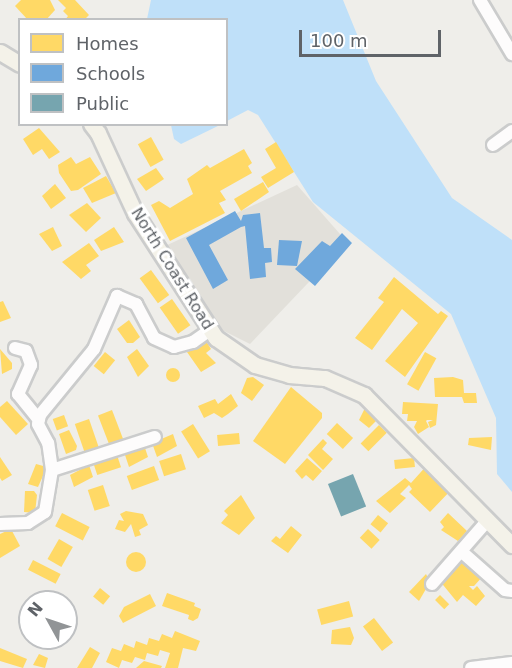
<!DOCTYPE html>
<style>
body{margin:0}
#map{position:relative;width:512px;height:668px;overflow:hidden;background:#efeeea;font-family:"DejaVu Sans",sans-serif}
div>[style]{position:absolute}
.education>*{inset:0;background:#e2e0da}
.water>*{inset:0;background:#bfe0f9}
.homes>*{inset:0;background:#ffd966;transform-origin:0 0}
.round{border-radius:50%}
.schools>*{inset:0;background:#6fa8dc}
.public>*{inset:0;background:#76a5af;transform-origin:0 0}
.roads{filter:drop-shadow(2px 0 #cbcccc) drop-shadow(-2px 0 #cbcccc) drop-shadow(0 2px #cbcccc) drop-shadow(0 -2px #cbcccc)}
.minor>*{height:12px;margin:-6px;padding:0 6px;transform-origin:6px;border-radius:6px;background:#fdfcfc}
.major>*{height:15px;margin:-7.5px;padding:0 7.5px;transform-origin:7.5px;border-radius:7.5px;background:#f4f2e9}
span{translate:-50% -50%;white-space:nowrap;text-align:center;line-height:1.15;-webkit-text-stroke:6px #fff;paint-order:stroke}
.street-label{font-size:16px;color:#5f6368}
.legend{position:absolute;left:18px;top:18px;width:210px;height:108px;box-sizing:border-box;background:#fff;border:2px solid #bfc1c3;margin:0;padding:8px 10px;list-style:none;font-size:18px;color:#5f6368}
.legend li{display:flex;align-items:center;gap:12px;height:30px}
.legend b{width:30px;border:2px solid #bfc1c3}
.north{position:absolute;left:18px;top:590px;width:60px;height:60px;box-sizing:border-box;background:#fff;border:2px solid #bfc1c3;border-radius:50%;rotate:310deg;font-size:16px;font-weight:700;line-height:24px;text-align:center;color:#5f6368}
.north::after{content:'';display:block;margin:auto;width:21px;height:27px;background:#919496;clip-path:polygon(50% 0,100% 100%,50% 72%,0 100%)}
.scale{position:absolute;left:299px;top:30px;width:142px;height:27px;box-sizing:border-box;border:3px solid #5f6368;border-top:0;padding-left:8px;font-size:18px;line-height:21px;white-space:nowrap;color:#5f6368;-webkit-text-stroke:4px #fff;paint-order:stroke}
</style>
<div id="map">
<div class="education">
<div style="clip-path:polygon(297px 185px,347px 242px,250px 344px,212px 325px,163px 247px)"></div>
</div>
<div class="water">
<div style="clip-path:polygon(151px 0,343px 0,376px 81px,452px 198px,512px 240px,512px 492px,497px 474px,496px 418px,451px 314px,313px 202px,258px 115px,248px 110px,227px 121px,226px 20px,147px 19px)"></div>
<div style="clip-path:polygon(171px 125px,171px 124px,220px 125px,181px 144px,174px 139px)"></div>
</div>
<div class="homes">
<div style="clip-path:polygon(21px 0,50px 0,55px 10px,46px 20px,28px 20px,15px 6px)"></div>
<div style="clip-path:polygon(58px 0,75px 0,89px 15px,84px 20px,65px 20px,68px 16px,63px 11px,66px 8px)"></div>
<div style="clip-path:polygon(39px 128px,60px 152px,49px 159px,42px 149px,33px 155px,23px 139px)"></div>
<div style="left:151px;top:137px;width:26px;height:15px;rotate:61deg"></div>
<div style="clip-path:polygon(276px 142px,294px 172px,268px 188px,261px 177px,276px 168px,265px 149px)"></div>
<div style="clip-path:polygon(244px 149px,252px 163px,248px 166px,252px 173px,220px 191px,226px 200px,219px 203px,225px 213px,170px 241px,151px 205px,159px 201px,170px 208px,193px 194px,187px 179px,207px 165px,210px 168px)"></div>
<div style="clip-path:polygon(71px 157px,76px 164px,90px 157px,101px 174px,78px 190px,71px 191px,59px 173px,58px 165px)"></div>
<div style="clip-path:polygon(156px 168px,164px 179px,146px 191px,137px 179px)"></div>
<div style="clip-path:polygon(106px 176px,116px 193px,92px 203px,83px 188px)"></div>
<div style="clip-path:polygon(263px 182px,269px 192px,241px 211px,234px 199px)"></div>
<div style="clip-path:polygon(55px 184px,66px 198px,51px 209px,42px 196px)"></div>
<div style="clip-path:polygon(87px 203px,101px 218px,86px 232px,69px 215px)"></div>
<div style="clip-path:polygon(53px 227px,62px 246px,52px 251px,39px 234px)"></div>
<div style="clip-path:polygon(114px 227px,124px 242px,101px 251px,94px 240px)"></div>
<div style="clip-path:polygon(89px 243px,99px 256px,86px 265px,91px 271px,81px 279px,62px 262px)"></div>
<div style="left:151px;top:270px;width:31px;height:14px;rotate:54deg"></div>
<div style="clip-path:polygon(394px 277px,438px 314px,441px 311px,448px 316px,405px 377px,385px 361px,418px 323px,402px 309px,372px 350px,355px 338px,384px 302px,378px 298px)"></div>
<div style="left:172px;top:299px;width:32px;height:15px;rotate:55deg"></div>
<div style="clip-path:polygon(3px 301px,11px 318px,0 322px,0 302px)"></div>
<div style="clip-path:polygon(129px 320px,140px 337px,133px 343px,127px 343px,117px 329px)"></div>
<div style="clip-path:polygon(206px 341px,211px 349px,206px 353px,216px 363px,201px 372px,187px 352px)"></div>
<div style="clip-path:polygon(0 349px,12px 363px,12px 369px,2px 374px)"></div>
<div style="clip-path:polygon(137px 349px,149px 366px,138px 377px,127px 357px)"></div>
<div style="left:105px;top:352px;width:13px;height:18px;rotate:39deg"></div>
<div style="left:425px;top:352px;width:13px;height:37px;rotate:29deg"></div>
<div class="round" style="left:166px;top:368px;width:14px;height:14px"></div>
<div style="clip-path:polygon(253px 377px,264px 385px,252px 401px,241px 393px,247px 378px)"></div>
<div style="clip-path:polygon(453px 377px,463px 380px,464px 393px,476px 393px,477px 403px,464px 403px,462px 397px,435px 397px,434px 378px)"></div>
<div style="clip-path:polygon(291px 387px,322px 413px,322px 418px,285px 464px,253px 441px)"></div>
<div style="clip-path:polygon(231px 394px,238px 406px,228px 414px,222px 418px,214px 413px,204px 418px,198px 406px,215px 399px,218px 404px)"></div>
<div style="clip-path:polygon(7px 401px,28px 424px,16px 435px,0 417px,0 407px)"></div>
<div style="clip-path:polygon(403px 402px,438px 404px,436px 425px,430px 428px,428px 422px,433px 420px,427px 420px,426px 421px,429px 427px,418px 434px,414px 427px,417px 421px,407px 421px,408px 414px,402px 414px)"></div>
<div style="clip-path:polygon(365px 408px,378px 419px,369px 428px,359px 420px)"></div>
<div style="left:112px;top:410px;width:31px;height:15px;rotate:69deg"></div>
<div style="left:64px;top:415px;width:12px;height:12px;rotate:70deg"></div>
<div style="left:89px;top:419px;width:31px;height:15px;rotate:71deg"></div>
<div style="left:337px;top:423px;width:22px;height:15px;rotate:43deg"></div>
<div style="left:193px;top:424px;width:32px;height:14px;rotate:58deg"></div>
<div style="left:379px;top:425px;width:11px;height:26px;rotate:45deg"></div>
<div style="clip-path:polygon(69px 430px,77px 446px,76px 450px,66px 454px,59px 434px)"></div>
<div style="left:239px;top:433px;width:11px;height:22px;rotate:85deg"></div>
<div style="clip-path:polygon(173px 434px,177px 446px,157px 457px,152px 443px)"></div>
<div style="clip-path:polygon(492px 437px,491px 450px,468px 445px,469px 438px)"></div>
<div style="clip-path:polygon(323px 439px,327px 443px,322px 449px,333px 459px,323px 470px,308px 455px)"></div>
<div style="clip-path:polygon(144px 445px,148px 457px,129px 467px,125px 455px)"></div>
<div style="left:181px;top:454px;width:16px;height:23px;rotate:72deg"></div>
<div style="left:117px;top:455px;width:13px;height:25px;rotate:72deg"></div>
<div style="clip-path:polygon(0 457px,12px 475px,2px 481px,0 478px)"></div>
<div style="clip-path:polygon(307px 458px,322px 471px,313px 481px,306px 475px,302px 479px,295px 471px)"></div>
<div style="left:414px;top:458px;width:9px;height:20px;rotate:84deg"></div>
<div style="clip-path:polygon(429px 463px,453px 488px,430px 512px,409px 492px,412px 489px,409px 485px,400px 494px,406px 498px,390px 513px,376px 501px,405px 478px,411px 483px)"></div>
<div style="clip-path:polygon(36px 464px,47px 467px,38px 487px,28px 484px)"></div>
<div style="clip-path:polygon(89px 465px,93px 477px,74px 487px,70px 475px)"></div>
<div style="left:154px;top:466px;width:15px;height:29px;rotate:70deg"></div>
<div style="left:103px;top:485px;width:22px;height:16px;rotate:72deg"></div>
<div style="clip-path:polygon(25px 491px,34px 491px,37px 495px,35px 513px,24px 512px)"></div>
<div style="clip-path:polygon(241px 495px,255px 518px,239px 535px,221px 523px,228px 515px,224px 511px)"></div>
<div style="clip-path:polygon(126px 511px,143px 514px,148px 525px,139px 530px,141px 535px,135px 537px,131px 524px,125px 532px,115px 529px,119px 520px,124px 521px,120px 514px)"></div>
<div style="left:62px;top:513px;width:31px;height:15px;rotate:27deg"></div>
<div style="clip-path:polygon(448px 513px,467px 531px,458px 541px,441px 530px,444px 527px,440px 522px)"></div>
<div style="left:378px;top:515px;width:13px;height:12px;rotate:39deg"></div>
<div style="clip-path:polygon(291px 526px,302px 535px,288px 553px,271px 541px,276px 536px,280px 539px)"></div>
<div style="clip-path:polygon(11px 529px,20px 546px,0 558px,0 534px)"></div>
<div style="left:368px;top:529px;width:16px;height:12px;rotate:43deg"></div>
<div style="left:59px;top:539px;width:16px;height:23px;rotate:30deg"></div>
<div class="round" style="left:126px;top:552px;width:20px;height:20px"></div>
<div style="clip-path:polygon(459px 558px,483px 576px,474px 586px,469px 586px,473px 590px,477px 586px,485px 596px,476px 606px,463px 595px,457px 602px,439px 580px)"></div>
<div style="left:33px;top:560px;width:31px;height:11px;rotate:27deg"></div>
<div style="clip-path:polygon(426px 574px,430px 582px,419px 601px,409px 592px)"></div>
<div style="left:100px;top:588px;width:13px;height:11px;rotate:39deg"></div>
<div style="clip-path:polygon(167px 593px,195px 603px,194px 606px,201px 609px,198px 618px,193px 621px,188px 619px,189px 615px,162px 606px)"></div>
<div style="clip-path:polygon(150px 594px,156px 606px,123px 623px,119px 616px,124px 607px)"></div>
<div style="left:440px;top:595px;width:13px;height:7px;rotate:45deg"></div>
<div style="left:349px;top:601px;width:16px;height:33px;rotate:75deg"></div>
<div style="left:374px;top:618px;width:31px;height:14px;rotate:52deg"></div>
<div style="clip-path:polygon(350px 627px,354px 638px,351px 645px,331px 644px,332px 630px)"></div>
<div style="clip-path:polygon(175px 631px,200px 641px,196px 651px,183px 648px,178px 668px,165px 668px,172px 647px,170px 653px,160px 650px,158px 656px,147px 653px,145px 660px,135px 657px,132px 663px,122px 660px,119px 668px,106px 662px,112px 648px,121px 651px,124px 644px,134px 648px,136px 641px,147px 645px,149px 638px,159px 641px,162px 634px,172px 638px)"></div>
<div style="clip-path:polygon(90px 647px,100px 653px,92px 668px,77px 668px)"></div>
<div style="clip-path:polygon(0 648px,27px 659px,23px 668px,0 661px)"></div>
<div style="clip-path:polygon(39px 654px,48px 658px,45px 668px,33px 665px)"></div>
<div style="clip-path:polygon(144px 661px,162px 666px,161px 668px,136px 668px)"></div>
</div>
<div class="schools">
<div style="clip-path:polygon(235px 211px,241px 221px,243px 215px,260px 213px,264px 248px,271px 248px,272px 262px,265px 263px,266px 277px,250px 279px,245px 226px,241px 227px,209px 245px,228px 280px,213px 289px,186px 238px)"></div>
<div style="clip-path:polygon(342px 233px,352px 243px,315px 286px,295px 269px,322px 241px,330px 246px)"></div>
<div style="clip-path:polygon(279px 240px,302px 241px,297px 266px,277px 265px)"></div>
</div>
<div class="public">
<div style="left:353px;top:474px;width:35px;height:27px;rotate:68deg"></div>
</div>
<div class="roads">
<div class="minor">
<div style="left:480px;top:0;width:63px;rotate:59.3deg"></div>
<div style="left:493px;top:145px;width:24px;rotate:-36deg"></div>
<div style="left:15px;top:348px;width:11px;rotate:15deg"></div>
<div style="left:26px;top:351px;width:15px;rotate:70deg"></div>
<div style="left:31px;top:365px;width:32px;rotate:114deg"></div>
<div style="left:18px;top:394px;width:33px;rotate:51deg"></div>
<div style="left:52px;top:470px;width:108px;rotate:-17.8deg"></div>
<div style="left:0;top:524px;width:28px;rotate:-2deg"></div>
<div style="left:28px;top:523px;width:20px;rotate:-33deg"></div>
<div style="left:45px;top:512px;width:43px;rotate:-80.5deg"></div>
<div style="left:52px;top:470px;width:27px;rotate:-98deg"></div>
<div style="left:48px;top:443px;width:21px;rotate:-118deg"></div>
<div style="left:38px;top:424px;width:9px;rotate:-77deg"></div>
<div style="left:40px;top:415px;width:85px;rotate:-50.7deg"></div>
<div style="left:94px;top:349px;width:58px;rotate:-66.5deg"></div>
<div style="left:117px;top:296px;width:21px;rotate:23deg"></div>
<div style="left:136px;top:304px;width:38px;rotate:62deg"></div>
<div style="left:154px;top:338px;width:22px;rotate:24deg"></div>
<div style="left:174px;top:347px;width:20px;rotate:-15deg"></div>
<div style="left:193px;top:342px;width:21px;rotate:-35deg"></div>
<div style="left:462px;top:552px;width:57px;rotate:41.5deg"></div>
<div style="left:505px;top:590px;width:7px;rotate:8deg"></div>
<div style="left:432px;top:584px;width:85px;rotate:-48.8deg"></div>
<div style="left:471px;top:668px;width:41px;rotate:-7deg"></div>
</div>
<div class="major">
<div style="left:0;top:52px;width:23px;rotate:31deg"></div>
<div style="left:91px;top:124px;width:11px;rotate:52deg"></div>
<div style="left:98px;top:133px;width:88px;rotate:65.2deg"></div>
<div style="left:135px;top:213px;width:149px;rotate:57.1deg"></div>
<div style="left:216px;top:338px;width:47px;rotate:34.7deg"></div>
<div style="left:255px;top:365px;width:35px;rotate:16deg"></div>
<div style="left:289px;top:375px;width:36px;rotate:5deg"></div>
<div style="left:325px;top:378px;width:43px;rotate:23.6deg"></div>
<div style="left:364px;top:395px;width:211px;rotate:45.4deg"></div>
</div>
</div>
<div class="street-label">
<span style="left:172px;top:269px;rotate:58deg">North Coast Road</span>
</div>
<ul class="legend">
<li><b style="height:16px;background:#ffd966"></b>Homes</li>
<li><b style="height:16px;background:#6fa8dc"></b>Schools</li>
<li><b style="height:16px;background:#76a5af"></b>Public</li>
</ul>
<div class="north">N</div>
<div class="scale">100 m</div>
</div>
